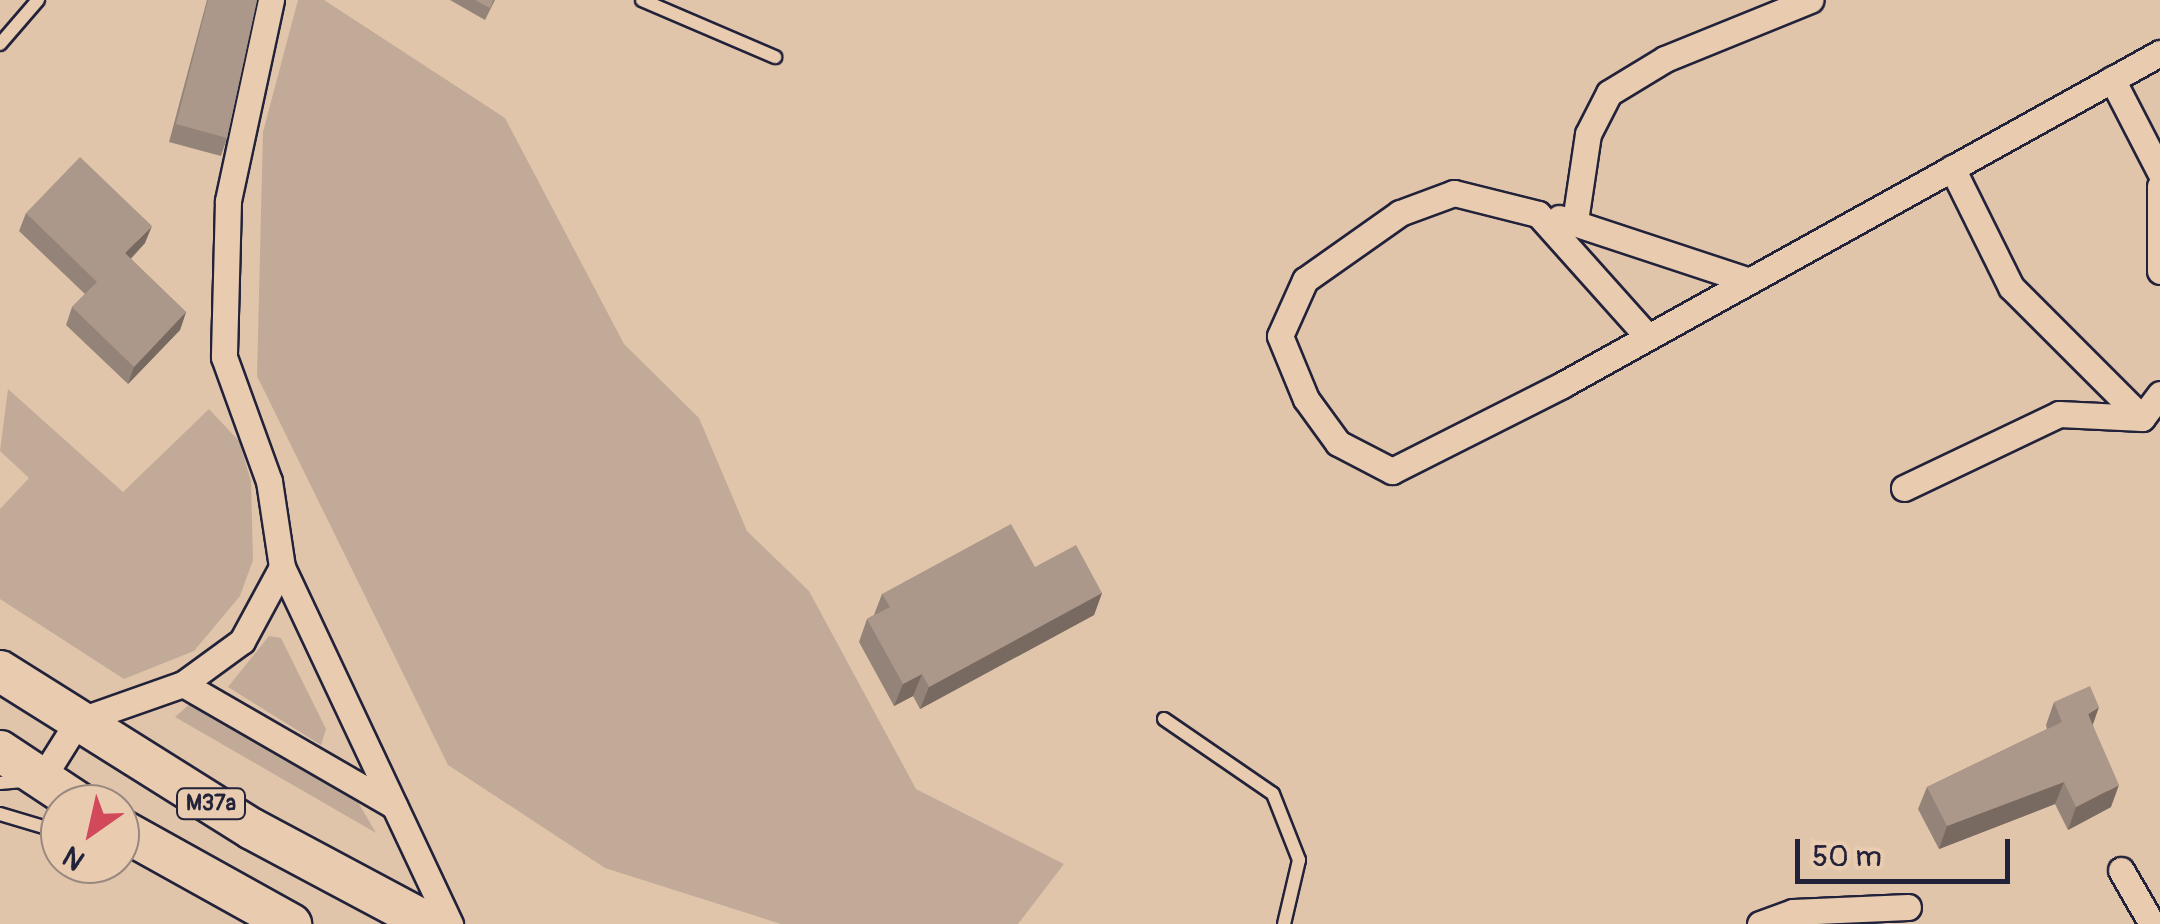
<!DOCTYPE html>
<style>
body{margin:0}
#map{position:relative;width:2160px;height:924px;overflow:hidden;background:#e1c5aa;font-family:Pangolin,sans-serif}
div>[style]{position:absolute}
.green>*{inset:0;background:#c1aa98}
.roads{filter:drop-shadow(2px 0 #22223b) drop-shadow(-2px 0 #22223b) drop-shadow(0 2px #22223b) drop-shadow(0 -2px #22223b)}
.service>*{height:12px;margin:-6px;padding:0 6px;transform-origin:6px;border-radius:6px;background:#e9ccaf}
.minor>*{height:25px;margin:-12.5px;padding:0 12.5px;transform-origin:12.5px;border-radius:12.5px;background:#e9ccaf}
.trunk>*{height:40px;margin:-20px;padding:0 20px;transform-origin:20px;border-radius:20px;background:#e9ccaf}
.wall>*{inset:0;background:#938378}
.shaded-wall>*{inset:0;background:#786a61}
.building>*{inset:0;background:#ab988b}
span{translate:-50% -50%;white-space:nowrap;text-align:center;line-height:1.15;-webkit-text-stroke:10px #e9ccaf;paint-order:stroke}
.shield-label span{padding:2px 8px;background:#e9ccaf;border:2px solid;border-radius:8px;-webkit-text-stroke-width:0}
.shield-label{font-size:22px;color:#22223b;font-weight:700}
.north{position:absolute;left:40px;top:784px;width:100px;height:100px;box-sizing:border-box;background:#e9ccaf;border:2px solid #998881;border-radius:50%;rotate:214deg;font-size:28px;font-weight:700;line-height:40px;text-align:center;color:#22223b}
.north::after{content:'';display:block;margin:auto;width:35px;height:45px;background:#d1495b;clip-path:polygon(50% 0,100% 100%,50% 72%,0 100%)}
.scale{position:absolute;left:1795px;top:839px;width:215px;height:45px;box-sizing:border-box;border:5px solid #22223b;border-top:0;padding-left:12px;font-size:30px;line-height:35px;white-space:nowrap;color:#22223b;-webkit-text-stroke:8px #e9ccaf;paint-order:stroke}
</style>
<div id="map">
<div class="green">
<div style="clip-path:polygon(298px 0,324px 0,505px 118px,624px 344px,699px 418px,747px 531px,809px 591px,916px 789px,1064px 864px,1018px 924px,781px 924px,605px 868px,448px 765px,257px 376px,263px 132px)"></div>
<div style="clip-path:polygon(8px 389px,123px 492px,209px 409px,239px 441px,251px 481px,253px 560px,240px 596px,194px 651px,124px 679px,0 599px,0 509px,29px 478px,0 451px)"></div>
<div style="clip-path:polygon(269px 636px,281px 638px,326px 729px,321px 745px,228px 687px)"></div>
<div style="clip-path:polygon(192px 702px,355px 797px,376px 833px,175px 717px)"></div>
</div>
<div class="roads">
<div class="service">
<div style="left:642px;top:0;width:145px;rotate:23.2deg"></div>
<div style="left:0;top:44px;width:58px;rotate:-49.2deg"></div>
<div style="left:1164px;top:719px;width:132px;rotate:34.5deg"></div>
<div style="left:1273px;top:794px;width:71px;rotate:68.5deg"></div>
<div style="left:1299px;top:860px;width:66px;rotate:103.2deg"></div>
<div style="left:0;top:783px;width:23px;rotate:-5deg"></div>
<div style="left:0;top:814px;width:63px;rotate:16.7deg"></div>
</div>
<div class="minor">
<div style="left:271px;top:0;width:206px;rotate:102.1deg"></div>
<div style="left:228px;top:201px;width:156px;rotate:91.5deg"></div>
<div style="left:224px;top:357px;width:132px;rotate:70.1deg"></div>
<div style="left:269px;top:481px;width:87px;rotate:81.4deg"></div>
<div style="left:282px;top:567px;width:395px;rotate:64.8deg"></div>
<div style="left:2112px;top:79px;width:105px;rotate:62.7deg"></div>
<div style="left:1952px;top:168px;width:133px;rotate:63.6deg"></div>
<div style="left:2011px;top:287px;width:185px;rotate:45deg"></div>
<div style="left:2160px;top:186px;width:85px;rotate:90deg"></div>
<div style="left:1559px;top:218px;width:200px;rotate:18.3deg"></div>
<div style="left:1575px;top:221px;width:88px;rotate:-81.5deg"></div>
<div style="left:1588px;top:134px;width:46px;rotate:-62.9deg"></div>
<div style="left:1609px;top:93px;width:66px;rotate:-31.3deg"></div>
<div style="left:1665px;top:59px;width:157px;rotate:-22.1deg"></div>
<div style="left:1648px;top:337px;width:165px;rotate:-131.8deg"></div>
<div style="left:1538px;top:214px;width:87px;rotate:-166deg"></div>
<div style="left:1454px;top:193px;width:58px;rotate:159.7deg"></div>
<div style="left:1400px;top:213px;width:116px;rotate:144.8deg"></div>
<div style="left:1305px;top:280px;width:61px;rotate:114.1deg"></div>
<div style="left:1280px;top:336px;width:68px;rotate:67.6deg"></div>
<div style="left:1306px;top:399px;width:54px;rotate:54deg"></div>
<div style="left:1338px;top:443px;width:61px;rotate:27.4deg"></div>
<div style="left:1392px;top:471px;width:191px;rotate:-26.8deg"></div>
<div style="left:1562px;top:385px;width:684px;rotate:-29.04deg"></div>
<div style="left:1904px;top:488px;width:172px;rotate:-25.5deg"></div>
<div style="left:2059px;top:414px;width:83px;rotate:2.8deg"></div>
<div style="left:2142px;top:418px;width:30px;rotate:-53deg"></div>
<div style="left:183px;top:684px;width:244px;rotate:30deg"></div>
<div style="left:41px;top:780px;width:70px;rotate:-57.9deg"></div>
<div style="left:78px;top:721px;width:111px;rotate:-19.4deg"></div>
<div style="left:183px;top:684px;width:73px;rotate:-36.1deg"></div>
<div style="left:242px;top:641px;width:84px;rotate:-61.6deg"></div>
<div style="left:2121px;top:870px;width:62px;rotate:60.1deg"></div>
<div style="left:1760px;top:924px;width:35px;rotate:-20deg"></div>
<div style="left:1793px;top:912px;width:115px;rotate:-2.5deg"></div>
</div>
<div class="trunk">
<div style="left:0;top:671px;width:297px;rotate:32.1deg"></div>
<div style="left:252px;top:829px;width:202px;rotate:28.1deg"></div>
<div style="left:0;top:751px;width:96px;rotate:33.5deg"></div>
<div style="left:120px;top:829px;width:196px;rotate:29.1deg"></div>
</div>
</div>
<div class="wall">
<div style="clip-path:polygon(207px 0,257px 0,227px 138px,221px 156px,169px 142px)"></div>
<div style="clip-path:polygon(450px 0,495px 0,485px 20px)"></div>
<div style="clip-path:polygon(26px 213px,145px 243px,131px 259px,186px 312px,180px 330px,128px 384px,66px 325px,72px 307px,85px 294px,19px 231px)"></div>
<div style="clip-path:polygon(1035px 567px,1102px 593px,1094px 615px,920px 709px,913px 696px,894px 706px,859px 642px,867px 619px,874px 615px,882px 594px)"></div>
<div style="clip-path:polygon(2054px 702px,2093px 725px,2111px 807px,2068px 830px,2055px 804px,1939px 849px,1918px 809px,1927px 787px,2047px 729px,2046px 725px)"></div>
</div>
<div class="shaded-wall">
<div style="clip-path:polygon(152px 226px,145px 243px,118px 271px,125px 253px)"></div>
<div style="clip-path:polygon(186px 312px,180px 330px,128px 384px,134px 367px)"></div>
<div style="clip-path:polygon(1102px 593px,1094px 615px,920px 709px,929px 687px)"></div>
<div style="clip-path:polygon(922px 674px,913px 696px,894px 706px,903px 684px)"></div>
<div style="clip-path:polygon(2099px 707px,2091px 730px,2088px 714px)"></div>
<div style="clip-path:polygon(2064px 782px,2055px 804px,1939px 849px,1947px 826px)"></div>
<div style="clip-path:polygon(2119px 785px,2111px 807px,2068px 830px,2076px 807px)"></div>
</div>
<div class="building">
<div style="clip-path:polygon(208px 0,257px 0,227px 138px,176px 124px)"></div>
<div style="clip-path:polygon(475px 0,493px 0,490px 8px)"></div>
<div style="clip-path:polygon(80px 157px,152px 226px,125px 253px,186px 312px,134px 367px,72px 307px,97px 282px,26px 213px)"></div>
<div style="clip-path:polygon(1011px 524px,1035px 567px,1076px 545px,1102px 593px,929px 687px,922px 674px,903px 684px,867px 619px,890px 607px,882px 594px)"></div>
<div style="clip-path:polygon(2090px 686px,2099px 707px,2088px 714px,2119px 785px,2076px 807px,2064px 782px,1947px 826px,1927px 787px,2062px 722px,2054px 702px)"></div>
</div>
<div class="shield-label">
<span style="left:211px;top:804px">M37a</span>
</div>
<div class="north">N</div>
<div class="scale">50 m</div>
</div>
